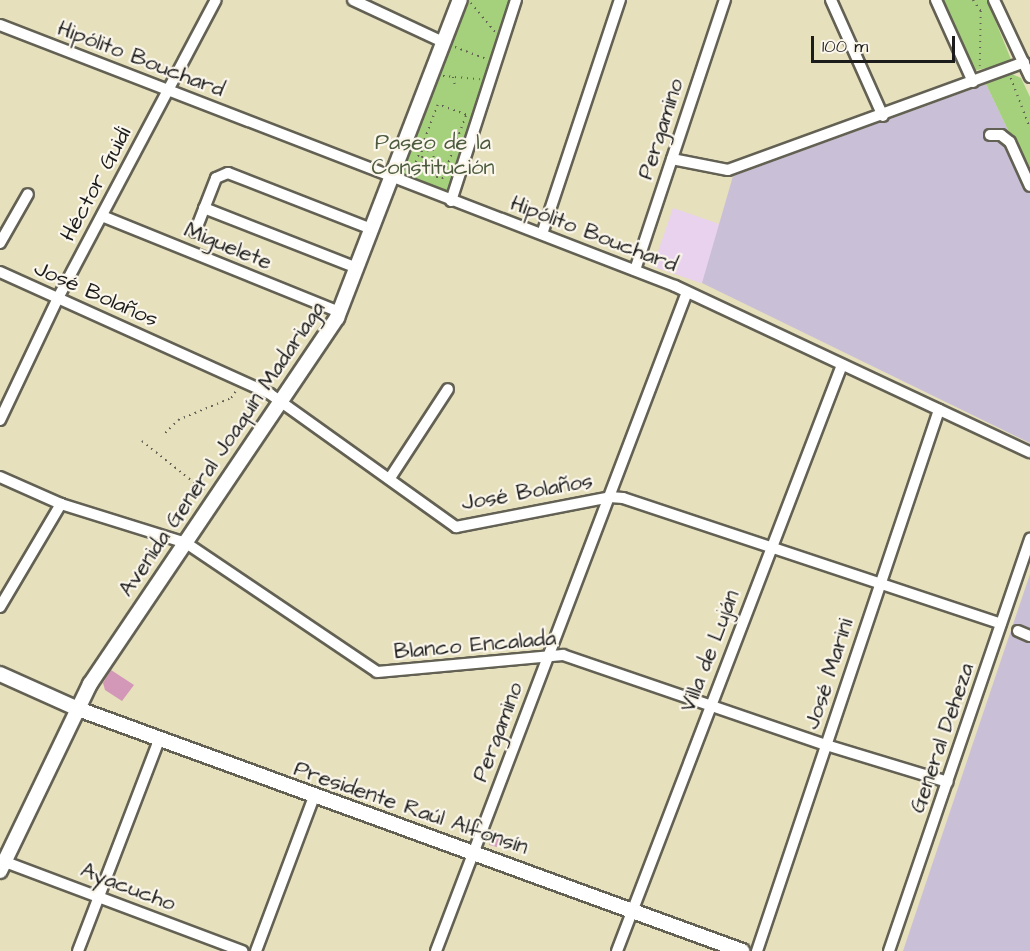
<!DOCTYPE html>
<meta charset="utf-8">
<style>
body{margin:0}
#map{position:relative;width:1030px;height:951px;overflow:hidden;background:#e6e0bd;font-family:"Architects Daughter",sans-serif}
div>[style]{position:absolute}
.built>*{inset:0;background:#e9d2ed;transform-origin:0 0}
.industrial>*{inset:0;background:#c9bfd7}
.green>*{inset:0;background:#a5d17d}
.building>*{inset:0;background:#d397b7}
.path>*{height:1.5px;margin-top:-0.75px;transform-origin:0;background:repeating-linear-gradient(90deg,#636154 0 1.5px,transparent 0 6px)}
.roads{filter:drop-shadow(2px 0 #636154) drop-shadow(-2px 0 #636154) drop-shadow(0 2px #636154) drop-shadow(0 -2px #636154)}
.minor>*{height:10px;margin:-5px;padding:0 5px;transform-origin:5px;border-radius:5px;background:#fff}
.major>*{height:14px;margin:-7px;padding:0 7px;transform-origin:7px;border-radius:7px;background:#fff}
span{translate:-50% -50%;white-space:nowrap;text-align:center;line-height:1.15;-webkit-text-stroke:4.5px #fbf7ec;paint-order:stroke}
.street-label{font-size:22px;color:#1c1c1c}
.park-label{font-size:22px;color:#4c5b3e}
.scale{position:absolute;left:811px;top:36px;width:144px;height:27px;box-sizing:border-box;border:3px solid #1c1c1c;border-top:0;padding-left:8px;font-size:18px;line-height:21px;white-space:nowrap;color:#1c1c1c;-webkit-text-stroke:4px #fbf7ec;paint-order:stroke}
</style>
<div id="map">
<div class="built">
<div style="left:673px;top:208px;width:52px;height:62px;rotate:19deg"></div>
</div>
<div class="industrial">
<div style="clip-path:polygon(986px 84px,1030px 176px,1030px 443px,702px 283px,733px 176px)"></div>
<div style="clip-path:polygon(1030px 574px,1030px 951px,903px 951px)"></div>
</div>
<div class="green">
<div style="clip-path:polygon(460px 0,516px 0,451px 201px,393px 178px)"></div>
<div style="clip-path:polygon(940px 0,987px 0,1012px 62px,973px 71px)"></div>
<div style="clip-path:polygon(1012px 74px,1021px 78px,1030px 97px,1030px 176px,986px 84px)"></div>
</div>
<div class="building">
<div style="clip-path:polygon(111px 670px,134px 685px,122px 701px,105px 690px,103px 683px)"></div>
<div style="clip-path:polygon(491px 830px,502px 834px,497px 847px,489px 845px)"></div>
</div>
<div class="path">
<div style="left:973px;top:0;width:14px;rotate:54deg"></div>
<div style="left:981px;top:11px;width:55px;rotate:91deg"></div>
<div style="left:471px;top:3px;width:38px;rotate:50deg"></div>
<div style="left:455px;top:47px;width:34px;rotate:21deg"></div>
<div style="left:443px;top:76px;width:37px;rotate:5deg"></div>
<div style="left:453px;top:77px;width:8px;rotate:76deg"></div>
<div style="left:1011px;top:78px;width:53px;rotate:69.2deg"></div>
<div style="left:424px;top:170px;width:19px;rotate:-99deg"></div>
<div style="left:421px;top:151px;width:12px;rotate:-5deg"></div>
<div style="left:433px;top:150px;width:25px;rotate:83deg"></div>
<div style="left:410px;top:172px;width:6px;rotate:-45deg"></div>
<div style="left:414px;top:168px;width:30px;rotate:21deg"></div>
<div style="left:442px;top:179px;width:68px;rotate:-69.4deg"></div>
<div style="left:466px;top:115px;width:30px;rotate:-160deg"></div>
<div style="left:438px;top:105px;width:67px;rotate:110.9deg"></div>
<div style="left:165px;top:433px;width:18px;rotate:-45deg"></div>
<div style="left:178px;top:420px;width:57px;rotate:-22.5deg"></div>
<div style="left:231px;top:398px;width:11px;rotate:-56deg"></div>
<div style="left:142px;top:441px;width:82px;rotate:38.6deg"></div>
</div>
<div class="roads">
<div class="minor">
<div style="left:353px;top:0;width:99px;rotate:25deg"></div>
<div style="left:831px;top:0;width:127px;rotate:65.9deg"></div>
<div style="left:936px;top:0;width:90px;rotate:65.7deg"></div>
<div style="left:994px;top:0;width:85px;rotate:64.9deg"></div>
<div style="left:0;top:25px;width:724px;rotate:21.14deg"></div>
<div style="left:675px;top:286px;width:392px;rotate:25.1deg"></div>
<div style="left:990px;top:135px;width:11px"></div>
<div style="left:1001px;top:135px;width:11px;rotate:38deg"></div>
<div style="left:1010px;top:142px;width:48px;rotate:65.6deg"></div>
<div style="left:672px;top:159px;width:57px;rotate:11.1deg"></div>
<div style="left:728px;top:170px;width:315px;rotate:-20deg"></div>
<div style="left:451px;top:201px;width:211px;rotate:-72.1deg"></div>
<div style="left:204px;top:208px;width:164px;rotate:21.4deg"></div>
<div style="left:102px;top:216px;width:257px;rotate:22deg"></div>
<div style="left:195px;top:232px;width:58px;rotate:-68.7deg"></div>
<div style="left:216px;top:178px;width:13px;rotate:-23deg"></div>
<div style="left:228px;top:173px;width:155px;rotate:21.3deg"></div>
<div style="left:542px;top:234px;width:247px;rotate:-71.6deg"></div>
<div style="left:0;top:243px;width:56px;rotate:-60.3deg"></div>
<div style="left:635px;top:270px;width:285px;rotate:-71.6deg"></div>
<div style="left:0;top:272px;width:296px;rotate:24.3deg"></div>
<div style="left:270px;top:394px;width:229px;rotate:35.6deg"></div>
<div style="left:456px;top:527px;width:157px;rotate:-11deg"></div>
<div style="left:610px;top:497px;width:13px;rotate:4deg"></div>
<div style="left:623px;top:498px;width:398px;rotate:18.4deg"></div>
<div style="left:0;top:420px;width:135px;rotate:-64.6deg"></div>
<div style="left:58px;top:298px;width:337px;rotate:-62.1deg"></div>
<div style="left:0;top:477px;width:67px;rotate:23.9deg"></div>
<div style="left:61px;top:504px;width:131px;rotate:17.3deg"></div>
<div style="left:186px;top:543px;width:230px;rotate:34deg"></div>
<div style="left:377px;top:672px;width:187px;rotate:-5.2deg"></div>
<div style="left:563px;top:655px;width:278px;rotate:18.9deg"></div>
<div style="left:826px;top:745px;width:127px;rotate:16.9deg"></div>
<div style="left:390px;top:478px;width:106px;rotate:-56.9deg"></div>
<div style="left:0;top:607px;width:120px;rotate:-59.4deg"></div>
<div style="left:1018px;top:631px;width:13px;rotate:23deg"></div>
<div style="left:0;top:860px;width:259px;rotate:20.6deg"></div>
<div style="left:78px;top:951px;width:226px;rotate:-69deg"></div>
<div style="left:256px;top:951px;width:165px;rotate:-69.4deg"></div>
<div style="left:436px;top:951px;width:705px;rotate:-69.15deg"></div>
<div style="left:617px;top:951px;width:628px;rotate:-69deg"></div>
<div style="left:757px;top:951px;width:571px;rotate:-71.41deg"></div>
<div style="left:889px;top:951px;width:436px;rotate:-71.1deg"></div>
</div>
<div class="major">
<div style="left:0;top:674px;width:85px;rotate:24.2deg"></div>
<div style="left:78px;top:709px;width:707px;rotate:20.02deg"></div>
<div style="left:0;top:871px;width:208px;rotate:-64.3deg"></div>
<div style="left:90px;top:684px;width:442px;rotate:-56deg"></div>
<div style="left:337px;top:318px;width:341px;rotate:-68.9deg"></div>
</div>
</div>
<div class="street-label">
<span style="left:141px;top:59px;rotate:21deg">Hipólito Bouchard</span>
<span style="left:661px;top:129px;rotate:-72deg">Pergamino</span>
<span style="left:96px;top:184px;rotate:-62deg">Héctor Guidi</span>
<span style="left:594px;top:234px;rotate:21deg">Hipólito Bouchard</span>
<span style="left:228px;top:246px;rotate:22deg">Miguelete</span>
<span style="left:96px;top:294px;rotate:24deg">José Bolaños</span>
<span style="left:222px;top:449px;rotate:-56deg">Avenida General Joaquín Madariaga</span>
<span style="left:527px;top:492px;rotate:-10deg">José Bolaños</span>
<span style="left:475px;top:645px;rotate:-5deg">Blanco Encalada</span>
<span style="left:710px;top:651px;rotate:-69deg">Villa de Luján</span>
<span style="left:829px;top:674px;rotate:-72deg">José Marini</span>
<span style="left:498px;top:732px;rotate:-69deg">Pergamino</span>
<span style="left:942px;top:738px;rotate:-71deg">General Deheza</span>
<span style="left:411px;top:808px;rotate:19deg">Presidente Raúl Alfonsín</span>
<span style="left:128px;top:887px;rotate:21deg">Ayacucho</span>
</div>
<div class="park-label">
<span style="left:433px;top:155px">Paseo de la<br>Constitución</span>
</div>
<div class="scale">100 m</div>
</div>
